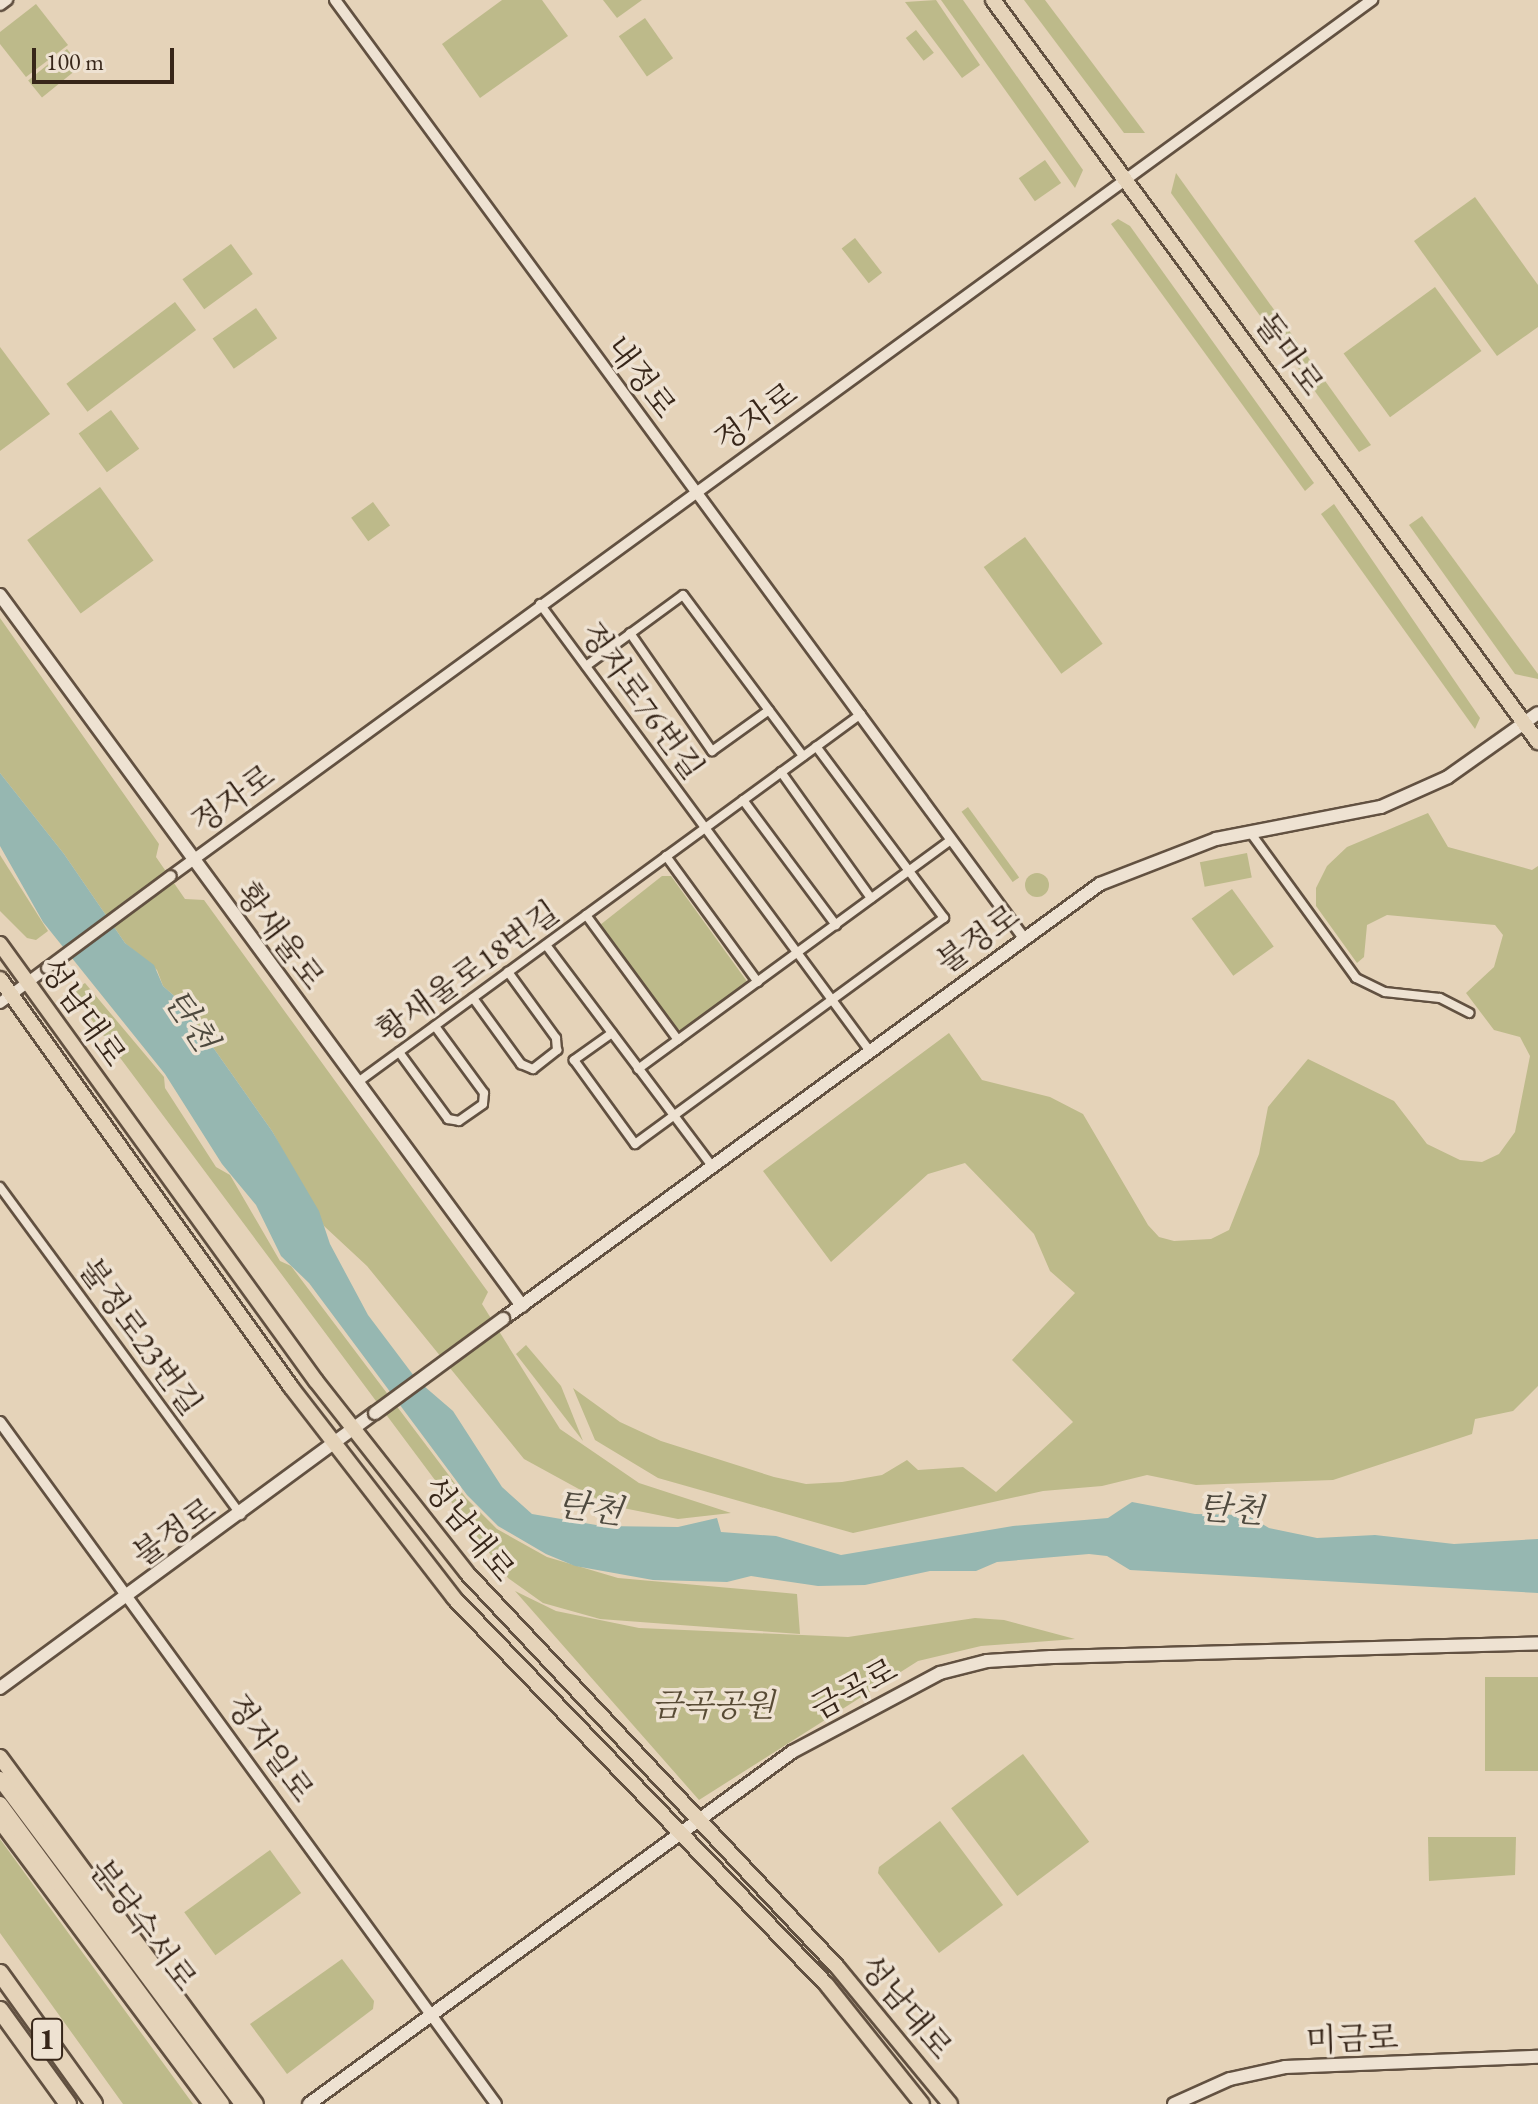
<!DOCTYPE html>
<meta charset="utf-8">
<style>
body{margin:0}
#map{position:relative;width:1538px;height:2104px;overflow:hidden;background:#e5d3b9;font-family:"EB Garamond","Noto Serif KR",serif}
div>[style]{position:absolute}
.green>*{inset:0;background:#bdba8a;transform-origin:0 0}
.round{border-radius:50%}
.water>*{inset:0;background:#96b7b1}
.roads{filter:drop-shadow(2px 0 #625141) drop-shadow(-2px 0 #625141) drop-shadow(0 2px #625141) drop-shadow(0 -2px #625141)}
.minor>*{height:8px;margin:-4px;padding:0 4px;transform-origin:4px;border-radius:4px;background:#eee2d2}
.tertiary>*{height:10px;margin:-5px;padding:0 5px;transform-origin:5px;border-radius:5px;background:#eee2d2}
.secondary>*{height:12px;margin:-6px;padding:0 6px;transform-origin:6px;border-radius:6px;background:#eee2d2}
.primary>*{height:14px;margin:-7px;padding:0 7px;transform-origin:7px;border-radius:7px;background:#e5d3b9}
.trunk>*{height:14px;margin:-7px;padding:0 7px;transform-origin:7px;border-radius:7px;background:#e5d3b9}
.motorway>*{height:16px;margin:-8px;padding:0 8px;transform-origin:8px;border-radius:8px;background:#e5d3b9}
.bridges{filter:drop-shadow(2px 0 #625141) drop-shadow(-2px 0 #625141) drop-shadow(0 2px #625141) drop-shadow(0 -2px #625141)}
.tertiary-bridge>*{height:10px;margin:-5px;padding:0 5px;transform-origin:5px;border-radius:5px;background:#eee2d2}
.secondary-bridge>*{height:12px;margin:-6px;padding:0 6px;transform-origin:6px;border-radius:6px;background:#eee2d2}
span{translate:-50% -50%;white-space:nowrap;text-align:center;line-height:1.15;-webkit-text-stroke:7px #eee2d2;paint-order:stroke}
.shield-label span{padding:2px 6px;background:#eee2d2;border:2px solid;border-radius:6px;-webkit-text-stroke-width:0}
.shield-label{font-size:30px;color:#372619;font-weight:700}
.street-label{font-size:32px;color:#372619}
.park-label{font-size:32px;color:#584b35;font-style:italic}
.water-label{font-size:34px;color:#4f4a3f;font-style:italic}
.scale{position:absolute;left:32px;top:48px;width:142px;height:36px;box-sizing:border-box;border:4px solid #372619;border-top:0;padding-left:10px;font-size:24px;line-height:28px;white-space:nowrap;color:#372619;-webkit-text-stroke:6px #eee2d2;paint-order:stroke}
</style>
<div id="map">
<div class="green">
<div style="clip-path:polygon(502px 0,542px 0,568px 36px,480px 98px,442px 44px)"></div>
<div style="clip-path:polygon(603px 0,642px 0,617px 18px)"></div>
<div style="clip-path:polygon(936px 0,980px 65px,962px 78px,905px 2px)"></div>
<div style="clip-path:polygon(941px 0,963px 0,1083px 170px,1075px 188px)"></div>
<div style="clip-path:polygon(1024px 0,1045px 0,1145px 133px,1124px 133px)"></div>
<div style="clip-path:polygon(36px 4px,68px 45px,26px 77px,0 44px,0 32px)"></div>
<div style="left:645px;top:18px;width:49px;height:32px;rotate:55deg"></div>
<div style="left:916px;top:30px;width:29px;height:13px;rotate:52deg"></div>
<div style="left:67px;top:49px;width:22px;height:50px;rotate:51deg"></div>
<div style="left:1045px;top:160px;width:28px;height:32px;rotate:55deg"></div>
<div style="clip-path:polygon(1176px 173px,1371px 445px,1359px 452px,1171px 193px)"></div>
<div style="clip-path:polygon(1475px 197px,1538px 285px,1538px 327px,1497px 356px,1414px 241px)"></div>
<div style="clip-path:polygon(1118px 219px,1130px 226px,1314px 483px,1305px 491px,1111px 224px)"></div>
<div style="left:855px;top:238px;width:44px;height:17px;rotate:52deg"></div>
<div style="left:231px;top:244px;width:37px;height:60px;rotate:54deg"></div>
<div style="left:1435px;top:287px;width:79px;height:113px;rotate:54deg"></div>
<div style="left:175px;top:302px;width:35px;height:136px;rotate:53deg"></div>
<div style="left:256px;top:308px;width:37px;height:53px;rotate:55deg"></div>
<div style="clip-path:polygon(0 347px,50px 414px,0 451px)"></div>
<div style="left:111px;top:410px;width:48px;height:40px;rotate:54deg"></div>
<div style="left:100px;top:487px;width:91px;height:90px;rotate:54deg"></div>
<div style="left:373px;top:502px;width:29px;height:27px;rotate:54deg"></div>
<div style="clip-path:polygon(1334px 504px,1480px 718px,1475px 729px,1321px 514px)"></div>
<div style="clip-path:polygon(1422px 516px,1538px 674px,1538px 679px,1515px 674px,1409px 525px)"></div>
<div style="left:1025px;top:537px;width:132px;height:51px;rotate:54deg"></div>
<div style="clip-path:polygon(0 618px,159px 844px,156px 857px,185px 899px,204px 900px,488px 1292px,482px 1304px,560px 1429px,639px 1483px,731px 1513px,678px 1519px,608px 1505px,524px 1459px,367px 1266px,324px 1226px,272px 1131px,181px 1002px,163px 986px,157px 970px,125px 943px,64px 854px,0 773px)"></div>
<div style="left:968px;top:807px;width:87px;height:8px;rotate:54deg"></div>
<div style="clip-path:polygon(1428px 813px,1448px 847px,1532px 870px,1538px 866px,1538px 1386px,1513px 1411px,1475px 1419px,1472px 1434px,1333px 1480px,1196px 1485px,1147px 1475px,1102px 1486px,1043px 1491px,853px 1533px,658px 1478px,595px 1440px,573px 1388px,620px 1422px,661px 1441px,774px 1477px,806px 1484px,842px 1482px,882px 1475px,907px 1460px,918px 1470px,963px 1467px,996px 1492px,1073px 1422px,1012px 1360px,1075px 1293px,1050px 1271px,1034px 1234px,965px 1163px,928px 1174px,831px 1262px,763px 1171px,949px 1033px,982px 1080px,1050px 1097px,1083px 1114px,1148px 1225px,1159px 1237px,1174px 1241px,1211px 1239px,1229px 1230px,1259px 1154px,1268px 1107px,1308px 1059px,1394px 1101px,1427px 1144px,1460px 1160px,1482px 1162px,1499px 1154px,1515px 1132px,1530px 1056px,1520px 1037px,1494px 1030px,1466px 993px,1494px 967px,1503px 935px,1495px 925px,1387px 915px,1367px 925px,1364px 957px,1357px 963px,1316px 906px,1316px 888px,1327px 866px,1347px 847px)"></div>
<div style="left:1247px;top:853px;width:25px;height:48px;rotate:79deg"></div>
<div style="clip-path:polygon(0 855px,48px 931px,36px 940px,27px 938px,0 911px)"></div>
<div class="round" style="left:1025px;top:873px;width:24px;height:24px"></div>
<div style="clip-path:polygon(662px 876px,671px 876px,751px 987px,682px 1031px,675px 1028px,600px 925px)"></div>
<div style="left:1232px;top:889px;width:71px;height:50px;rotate:54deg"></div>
<div style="clip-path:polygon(85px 983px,164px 1077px,165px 1088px,216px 1167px,230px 1175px,280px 1261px,291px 1266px,466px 1498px,497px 1529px,547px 1557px,618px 1578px,797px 1594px,800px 1634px,600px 1619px,543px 1603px,508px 1578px,71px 992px)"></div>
<div style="clip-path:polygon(526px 1345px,561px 1386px,583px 1441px,516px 1354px)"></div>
<div style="clip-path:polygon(515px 1591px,556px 1611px,639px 1628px,848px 1637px,975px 1618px,1004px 1620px,1075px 1639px,981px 1646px,918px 1661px,699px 1800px)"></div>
<div style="left:1538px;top:1677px;width:94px;height:53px;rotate:90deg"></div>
<div style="left:1023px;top:1754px;width:110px;height:90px;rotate:53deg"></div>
<div style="clip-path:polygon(940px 1821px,1003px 1905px,939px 1953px,878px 1873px,879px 1867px)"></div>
<div style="clip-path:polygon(1428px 1837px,1516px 1837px,1515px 1875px,1429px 1881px)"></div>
<div style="clip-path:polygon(0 1839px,53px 1912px,193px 2104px,123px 2104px,0 1933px)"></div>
<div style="left:270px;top:1850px;width:53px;height:106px;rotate:54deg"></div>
<div style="clip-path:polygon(342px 1959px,374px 2001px,373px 2009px,287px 2074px,250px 2024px)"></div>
</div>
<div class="water">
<div style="clip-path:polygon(0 773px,64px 854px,125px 943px,154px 965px,163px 986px,181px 1002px,272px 1131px,319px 1211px,330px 1244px,368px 1315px,417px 1380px,453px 1411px,502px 1487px,532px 1514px,602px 1526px,678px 1527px,717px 1518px,721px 1532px,776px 1536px,841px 1555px,1013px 1526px,1108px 1518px,1132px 1502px,1195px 1514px,1247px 1515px,1269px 1528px,1317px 1538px,1375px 1535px,1454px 1544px,1538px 1539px,1538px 1593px,1130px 1570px,1107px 1556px,1089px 1554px,997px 1562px,976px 1571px,930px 1571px,865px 1585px,818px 1586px,751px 1576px,727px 1582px,653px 1580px,575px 1566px,546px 1554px,498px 1526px,467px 1495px,309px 1283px,281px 1256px,256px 1205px,222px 1164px,165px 1074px,43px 922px,0 846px)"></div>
</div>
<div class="roads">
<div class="minor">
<div style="left:540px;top:604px;width:554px;rotate:53.58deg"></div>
<div style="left:630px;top:633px;width:144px;rotate:55.2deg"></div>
<div style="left:712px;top:751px;width:70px;rotate:-35.7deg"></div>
<div style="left:586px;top:666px;width:120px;rotate:-36.2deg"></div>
<div style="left:683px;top:595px;width:201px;rotate:53.3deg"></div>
<div style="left:781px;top:772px;width:155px;rotate:54.5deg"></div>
<div style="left:743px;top:800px;width:156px;rotate:53.4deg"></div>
<div style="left:1250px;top:832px;width:180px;rotate:54deg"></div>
<div style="left:1356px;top:978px;width:32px;rotate:26deg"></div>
<div style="left:1385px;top:992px;width:55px;rotate:6.2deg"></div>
<div style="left:1440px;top:998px;width:33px;rotate:27deg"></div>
<div style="left:666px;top:856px;width:156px;rotate:53.9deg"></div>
<div style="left:586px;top:915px;width:155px;rotate:53.6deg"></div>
<div style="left:546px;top:945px;width:276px;rotate:53.1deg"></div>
<div style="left:473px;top:998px;width:82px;rotate:54deg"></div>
<div style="left:521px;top:1064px;width:13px;rotate:23deg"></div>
<div style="left:533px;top:1069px;width:31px;rotate:-38deg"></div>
<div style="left:557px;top:1050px;width:12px;rotate:-95deg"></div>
<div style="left:556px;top:1038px;width:82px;rotate:-126deg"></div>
<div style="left:612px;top:1033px;width:47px;rotate:144.6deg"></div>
<div style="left:574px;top:1060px;width:104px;rotate:54deg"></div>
<div style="left:635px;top:1144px;width:383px;rotate:-36.2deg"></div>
<div style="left:944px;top:918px;width:214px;rotate:-126.7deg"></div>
<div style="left:399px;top:1052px;width:83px;rotate:53.8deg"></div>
<div style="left:448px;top:1119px;width:11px;rotate:10deg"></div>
<div style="left:459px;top:1121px;width:29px;rotate:-35deg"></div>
<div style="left:483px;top:1104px;width:11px;rotate:-85deg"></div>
<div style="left:484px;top:1093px;width:83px;rotate:-126.2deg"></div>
<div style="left:638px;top:1069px;width:386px;rotate:-36.2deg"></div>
<div style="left:358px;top:1082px;width:623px;rotate:-36.19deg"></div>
<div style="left:0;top:1187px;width:407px;rotate:53.7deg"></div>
</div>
<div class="tertiary">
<div style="left:335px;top:0;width:1162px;rotate:53.71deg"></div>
<div style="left:0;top:5px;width:9px;rotate:-36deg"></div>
<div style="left:171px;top:876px;width:1487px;rotate:-36.11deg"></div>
<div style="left:0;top:1003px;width:59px;rotate:-36.7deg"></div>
<div style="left:0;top:1422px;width:843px;rotate:53.97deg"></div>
</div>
<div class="secondary">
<div style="left:0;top:595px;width:882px;rotate:53.71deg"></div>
<div style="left:503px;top:1319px;width:739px;rotate:-36.08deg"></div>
<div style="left:1100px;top:884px;width:124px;rotate:-21.2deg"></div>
<div style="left:1216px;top:839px;width:168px;rotate:-11deg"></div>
<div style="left:1381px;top:807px;width:73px;rotate:-24.1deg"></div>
<div style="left:1448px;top:777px;width:110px;rotate:-35.4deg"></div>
<div style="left:0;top:1688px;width:465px;rotate:-36.3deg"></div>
<div style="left:309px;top:2104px;width:598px;rotate:-36.08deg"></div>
<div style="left:792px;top:1752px;width:168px;rotate:-28.1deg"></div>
<div style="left:940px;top:1673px;width:49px;rotate:-14.3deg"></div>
<div style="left:987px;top:1661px;width:64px;rotate:-3.6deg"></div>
<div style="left:1051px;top:1657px;width:487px;rotate:-1.6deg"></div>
<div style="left:1174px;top:2104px;width:61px;rotate:-24.1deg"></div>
<div style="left:1230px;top:2079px;width:56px;rotate:-12.3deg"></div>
<div style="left:1285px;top:2067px;width:253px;rotate:-2.3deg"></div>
</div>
<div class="primary">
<div style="left:993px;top:0;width:921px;rotate:53.7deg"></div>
<div style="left:0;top:944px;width:539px;rotate:54.13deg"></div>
<div style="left:316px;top:1381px;width:244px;rotate:51.8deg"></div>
<div style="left:467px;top:1573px;width:542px;rotate:46.79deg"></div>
<div style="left:838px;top:1968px;width:176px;rotate:50.5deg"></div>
<div style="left:0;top:979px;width:501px;rotate:54.5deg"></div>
<div style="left:291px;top:1387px;width:267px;rotate:52.3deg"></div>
<div style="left:454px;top:1598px;width:537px;rotate:46.06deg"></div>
<div style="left:827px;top:1985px;width:152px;rotate:51.4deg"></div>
<div style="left:0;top:1757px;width:431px;rotate:53.6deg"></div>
<div style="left:0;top:1821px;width:353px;rotate:53.3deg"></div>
</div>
<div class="trunk">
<div style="left:0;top:1779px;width:405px;rotate:53.3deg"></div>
<div style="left:0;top:1804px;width:373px;rotate:53.5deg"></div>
</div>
<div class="motorway">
<div style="left:0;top:1973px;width:161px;rotate:54.3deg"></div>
<div style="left:0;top:2010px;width:116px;rotate:54.1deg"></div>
</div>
</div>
<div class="bridges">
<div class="tertiary-bridge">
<div style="left:47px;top:968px;width:154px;rotate:-36.6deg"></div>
</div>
<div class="secondary-bridge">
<div style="left:375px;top:1413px;width:159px;rotate:-36.3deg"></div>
</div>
</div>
<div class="shield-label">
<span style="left:47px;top:2039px">1</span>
</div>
<div class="street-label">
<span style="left:1289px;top:354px;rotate:54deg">돌마로</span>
<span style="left:641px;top:377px;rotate:53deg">내정로</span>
<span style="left:756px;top:417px;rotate:-36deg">정자로</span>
<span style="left:642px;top:701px;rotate:54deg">정자로76번길</span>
<span style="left:233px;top:799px;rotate:-36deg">정자로</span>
<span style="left:280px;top:936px;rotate:53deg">황새울로</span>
<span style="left:978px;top:939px;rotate:-36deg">불정로</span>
<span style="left:468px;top:972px;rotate:-36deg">황새울로18번길</span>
<span style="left:83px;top:1012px;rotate:55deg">성남대로</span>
<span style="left:140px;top:1337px;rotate:54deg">불정로23번길</span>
<span style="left:469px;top:1529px;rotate:51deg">성남대로</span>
<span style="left:174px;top:1532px;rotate:-36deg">불정로</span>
<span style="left:854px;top:1689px;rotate:-28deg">금곡로</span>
<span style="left:270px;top:1748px;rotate:54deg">정자일로</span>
<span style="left:143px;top:1925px;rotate:53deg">분당수서로</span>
<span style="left:906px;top:2007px;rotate:50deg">성남대로</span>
<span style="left:1352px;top:2039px;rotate:-2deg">미금로</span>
</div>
<div class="park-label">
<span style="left:713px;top:1705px">금곡공원</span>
</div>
<div class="water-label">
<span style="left:191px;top:1020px;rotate:57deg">탄천</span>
<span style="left:590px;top:1508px;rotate:8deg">탄천</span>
<span style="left:1231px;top:1509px;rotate:4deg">탄천</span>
</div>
<div class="scale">100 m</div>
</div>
